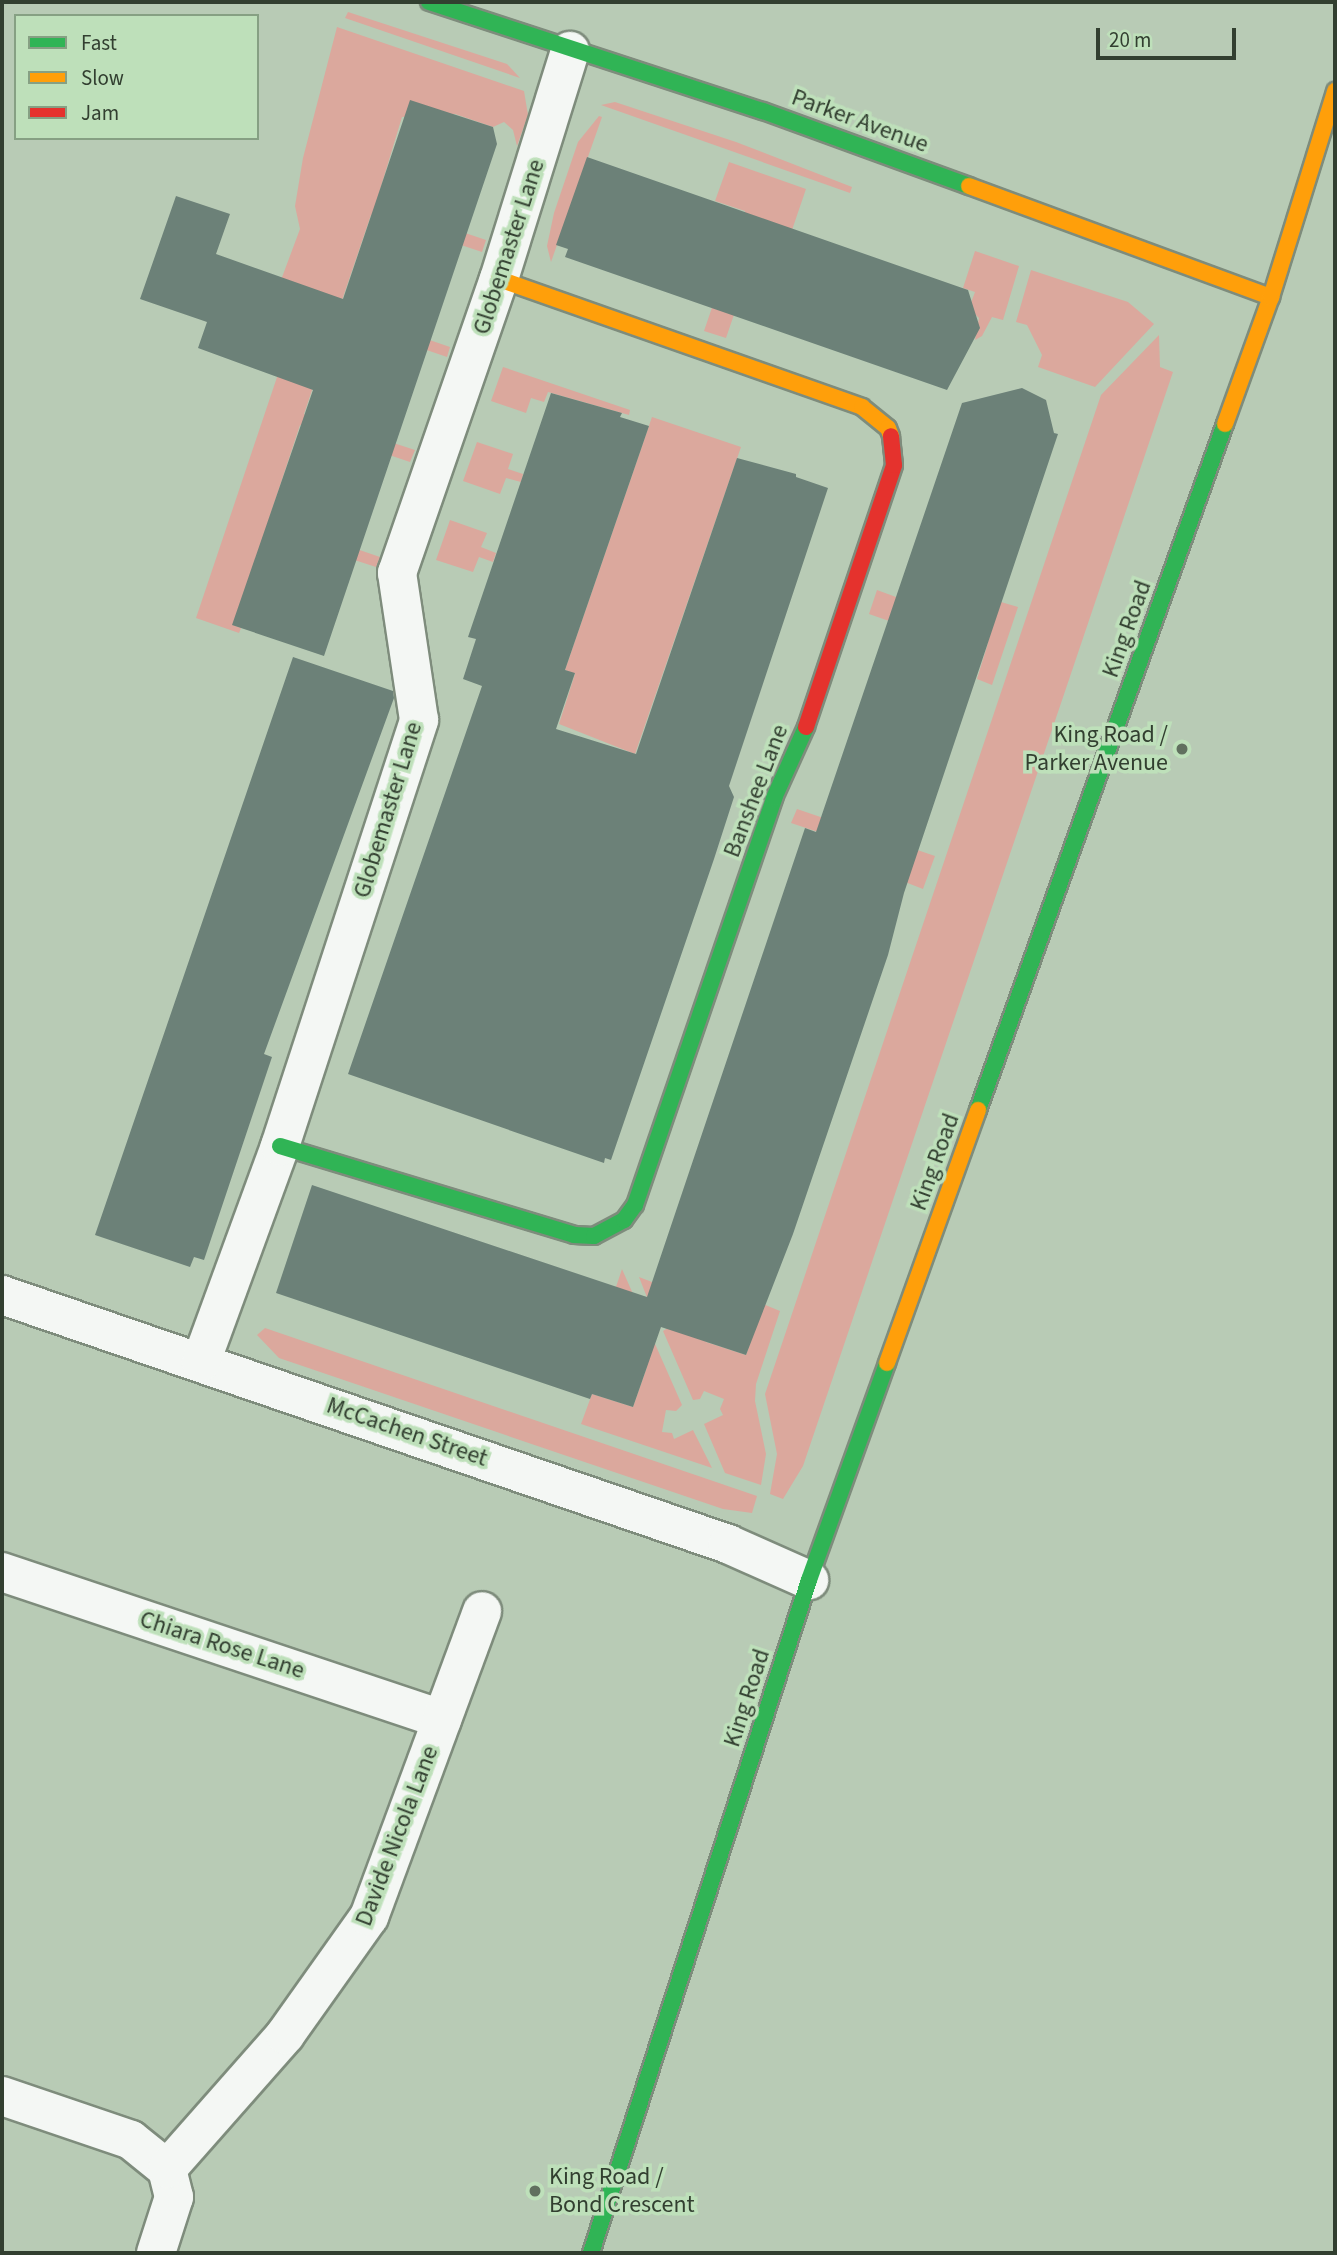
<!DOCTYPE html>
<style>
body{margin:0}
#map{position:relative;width:1337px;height:2255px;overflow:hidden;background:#b8cbb5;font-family:"Source Sans 3",sans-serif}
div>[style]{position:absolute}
.green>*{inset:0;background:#dba89d}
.building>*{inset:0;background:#6c8178}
.roads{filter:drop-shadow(2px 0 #7e8c7c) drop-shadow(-2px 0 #7e8c7c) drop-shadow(0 2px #7e8c7c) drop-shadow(0 -2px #7e8c7c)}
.street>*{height:38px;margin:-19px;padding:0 19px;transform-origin:19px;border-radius:19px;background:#f4f7f4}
.fast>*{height:16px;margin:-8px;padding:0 8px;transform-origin:8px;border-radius:8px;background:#30b455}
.slow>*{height:16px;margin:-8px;padding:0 8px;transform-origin:8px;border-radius:8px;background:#ff9f0a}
.jam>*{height:16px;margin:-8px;padding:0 8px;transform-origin:8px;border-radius:8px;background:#e5322d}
.dots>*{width:19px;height:19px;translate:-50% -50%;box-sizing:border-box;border:4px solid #bee0ba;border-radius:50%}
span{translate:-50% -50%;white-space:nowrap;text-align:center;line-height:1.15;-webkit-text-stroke:7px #bee0ba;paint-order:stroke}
.street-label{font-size:24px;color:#323f30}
.poi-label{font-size:24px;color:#323f30}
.right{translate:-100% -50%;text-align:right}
.left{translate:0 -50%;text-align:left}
.frame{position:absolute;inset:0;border:4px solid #323f30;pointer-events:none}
.legend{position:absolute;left:14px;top:14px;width:245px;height:126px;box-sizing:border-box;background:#bee0ba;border:2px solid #86a083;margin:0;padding:9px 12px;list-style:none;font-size:21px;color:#323f30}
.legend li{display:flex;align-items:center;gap:14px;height:35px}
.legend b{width:35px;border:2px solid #86a083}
.scale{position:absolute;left:1096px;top:28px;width:140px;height:32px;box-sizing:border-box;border:4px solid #323f30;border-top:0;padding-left:9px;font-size:21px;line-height:24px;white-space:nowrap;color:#323f30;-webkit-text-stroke:5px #bee0ba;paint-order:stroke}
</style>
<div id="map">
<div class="green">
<div style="clip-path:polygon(348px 12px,507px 64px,520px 78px,345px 18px)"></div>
<div style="clip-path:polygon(337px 27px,524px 91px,528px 115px,517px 146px,513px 130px,504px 122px,493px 127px,455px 114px,402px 117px,376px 203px,486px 240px,482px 252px,371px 215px,339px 309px,450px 347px,447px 357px,336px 319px,304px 414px,415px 450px,410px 462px,300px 425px,269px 519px,380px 557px,376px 567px,265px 531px,233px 625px,241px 628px,239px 633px,196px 618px,307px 288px,281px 280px,300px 229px,295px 206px,303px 158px)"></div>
<div style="clip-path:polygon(615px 102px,736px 142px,852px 187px,850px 193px,601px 105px)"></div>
<div style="clip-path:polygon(599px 116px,602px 117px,551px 262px,547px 246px,554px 213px,578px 142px)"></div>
<div style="clip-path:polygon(729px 162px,806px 189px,792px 230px,766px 221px,726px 338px,704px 331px,745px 211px,715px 201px)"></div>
<div style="clip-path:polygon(975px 251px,1019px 266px,1003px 320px,992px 317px,982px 336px,975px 340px,979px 318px,969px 308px,975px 292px,963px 288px)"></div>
<div style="clip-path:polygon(1031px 270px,1128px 302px,1154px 324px,1095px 387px,1038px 367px,1042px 355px,1027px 325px,1016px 322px)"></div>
<div style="clip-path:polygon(1159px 335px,1160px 367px,1173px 372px,803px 1466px,783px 1499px,770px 1494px,777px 1454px,765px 1394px,1101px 395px)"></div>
<div style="clip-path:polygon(503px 367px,630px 410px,629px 415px,548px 392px,544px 402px,531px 398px,526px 413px,491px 401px)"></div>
<div style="clip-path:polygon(652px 417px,741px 447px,635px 754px,559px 724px,575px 674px,565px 670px)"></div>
<div style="clip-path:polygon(477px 442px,513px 454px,508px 469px,523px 474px,521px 482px,506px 478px,500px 494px,463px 481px)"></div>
<div style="clip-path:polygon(450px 520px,487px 533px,481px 547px,496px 553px,493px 562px,479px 557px,473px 572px,436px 560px)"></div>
<div style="clip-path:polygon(877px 590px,896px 597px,1001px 602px,1018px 607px,992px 685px,977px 679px,988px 643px,911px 617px,889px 621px,869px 614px)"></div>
<div style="clip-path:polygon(797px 809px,935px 856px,923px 889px,905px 882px,911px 863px,791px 823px)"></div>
<div style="clip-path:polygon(622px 1269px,682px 1405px,676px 1411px,666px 1410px,662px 1432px,672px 1433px,674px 1439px,693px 1430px,712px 1468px,581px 1424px,592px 1394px,633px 1407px,647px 1367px,616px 1287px)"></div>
<div style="clip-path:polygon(639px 1277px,652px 1282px,706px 1342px,746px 1355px,763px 1304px,780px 1311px,756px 1384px,755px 1401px,766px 1454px,761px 1485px,725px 1473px,704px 1424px,723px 1415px,720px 1409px,724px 1399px,704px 1391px,700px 1399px,693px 1400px,663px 1331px,671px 1326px,652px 1310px)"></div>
<div style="clip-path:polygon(265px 1328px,757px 1496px,752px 1513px,723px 1509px,279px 1358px,257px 1335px)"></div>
</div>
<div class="building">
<div style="clip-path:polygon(410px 100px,493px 127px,497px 144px,324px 656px,232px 625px,313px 390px,198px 348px,207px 322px,140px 299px,176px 196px,230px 214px,216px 254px,343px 299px)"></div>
<div style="clip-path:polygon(587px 157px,968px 290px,980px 328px,947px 390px,565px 257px,568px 249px,556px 245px)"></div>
<div style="clip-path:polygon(1022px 388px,1046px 400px,1054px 433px,1058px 434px,904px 893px,888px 955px,793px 1234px,746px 1355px,661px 1327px,633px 1407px,592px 1394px,590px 1399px,276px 1293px,312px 1185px,647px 1297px,805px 828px,816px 832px,962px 403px)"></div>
<div style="clip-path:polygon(551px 393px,622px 413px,620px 417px,649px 426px,565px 670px,575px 673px,556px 729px,636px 754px,737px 458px,796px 474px,796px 477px,828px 488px,729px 786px,734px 797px,714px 859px,611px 1160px,605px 1158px,604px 1163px,348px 1074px,482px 686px,463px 679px,476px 639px,468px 637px)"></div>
<div style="clip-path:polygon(293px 657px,393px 691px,394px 698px,264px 1054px,272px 1057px,204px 1260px,194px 1257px,190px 1267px,95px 1235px)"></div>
</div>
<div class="roads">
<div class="street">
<div style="left:2px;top:1295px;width:768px;rotate:18.93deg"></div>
<div style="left:728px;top:1544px;width:89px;rotate:24deg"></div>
<div style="left:201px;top:1362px;width:230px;rotate:-69.9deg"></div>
<div style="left:280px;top:1146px;width:448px;rotate:-71.9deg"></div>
<div style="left:419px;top:720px;width:149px;rotate:-98.5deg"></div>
<div style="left:397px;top:573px;width:311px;rotate:-70.9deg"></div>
<div style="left:499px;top:279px;width:239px;rotate:-72.7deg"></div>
<div style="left:2px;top:1572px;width:464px;rotate:18.5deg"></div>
<div style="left:2px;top:2096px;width:136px;rotate:18.8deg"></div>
<div style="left:131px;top:2140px;width:46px;rotate:38.9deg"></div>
<div style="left:167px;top:2169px;width:29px;rotate:76deg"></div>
<div style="left:174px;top:2197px;width:59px;rotate:107.8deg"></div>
<div style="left:167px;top:2169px;width:179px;rotate:-48.6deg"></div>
<div style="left:285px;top:2035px;width:145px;rotate:-54.6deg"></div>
<div style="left:369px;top:1917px;width:326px;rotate:-69.7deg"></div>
</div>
<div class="fast">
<div style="left:429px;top:2px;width:351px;rotate:18.1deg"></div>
<div style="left:763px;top:111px;width:219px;rotate:20deg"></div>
<div style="left:978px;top:1110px;width:729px;rotate:-70.2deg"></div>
<div style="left:280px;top:1146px;width:307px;rotate:16.8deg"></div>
<div style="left:574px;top:1235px;width:20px;rotate:3deg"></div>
<div style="left:594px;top:1236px;width:34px;rotate:-28deg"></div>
<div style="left:624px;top:1220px;width:19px;rotate:-54deg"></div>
<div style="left:635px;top:1205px;width:430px;rotate:-71.1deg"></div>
<div style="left:774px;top:798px;width:78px;rotate:-65.7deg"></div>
<div style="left:591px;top:2253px;width:707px;rotate:-72.05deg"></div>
<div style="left:809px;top:1580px;width:231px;rotate:-70.2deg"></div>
</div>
<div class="slow">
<div style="left:969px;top:186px;width:322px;rotate:20.2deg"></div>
<div style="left:499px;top:279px;width:385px;rotate:19.4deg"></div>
<div style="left:862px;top:407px;width:33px;rotate:39deg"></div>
<div style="left:888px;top:428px;width:9px;rotate:69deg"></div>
<div style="left:1225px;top:424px;width:135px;rotate:-70.1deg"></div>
<div style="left:1271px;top:297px;width:216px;rotate:-72.7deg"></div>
<div style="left:887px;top:1363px;width:269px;rotate:-70.2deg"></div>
</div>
<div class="jam">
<div style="left:806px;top:727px;width:276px;rotate:-71.4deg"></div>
<div style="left:894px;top:465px;width:29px;rotate:-96deg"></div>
</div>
</div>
<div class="dots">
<div style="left:1182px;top:749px;background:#61705f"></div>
<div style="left:535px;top:2191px;background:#61705f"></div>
</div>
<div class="street-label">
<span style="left:860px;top:121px;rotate:20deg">Parker Avenue</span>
<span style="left:509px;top:247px;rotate:-72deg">Globemaster Lane</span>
<span style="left:1127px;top:629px;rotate:-70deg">King Road</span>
<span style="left:756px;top:791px;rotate:-69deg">Banshee Lane</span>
<span style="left:388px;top:810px;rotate:-73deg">Globemaster Lane</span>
<span style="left:935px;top:1162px;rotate:-70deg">King Road</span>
<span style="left:407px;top:1432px;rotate:19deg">McCachen Street</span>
<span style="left:222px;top:1645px;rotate:18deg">Chiara Rose Lane</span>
<span style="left:747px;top:1698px;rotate:-72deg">King Road</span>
<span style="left:397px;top:1836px;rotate:-69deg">Davide Nicola Lane</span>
</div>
<div class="poi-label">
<span class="right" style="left:1168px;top:749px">King Road /<br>Parker Avenue</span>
<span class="left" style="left:549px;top:2191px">King Road /<br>Bond Crescent</span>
</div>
<div class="frame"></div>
<ul class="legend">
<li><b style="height:9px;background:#30b455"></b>Fast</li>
<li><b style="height:9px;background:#ff9f0a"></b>Slow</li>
<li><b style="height:9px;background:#e5322d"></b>Jam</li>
</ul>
<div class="scale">20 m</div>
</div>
